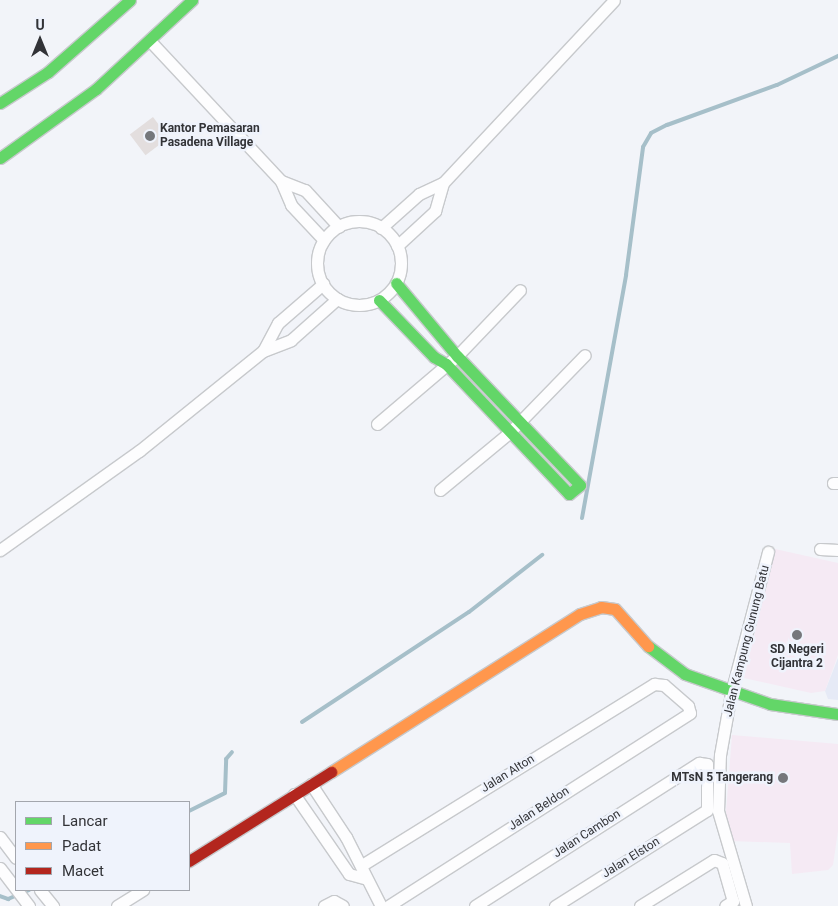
<!DOCTYPE html>
<style>
body{margin:0}
#map{position:relative;width:838px;height:906px;overflow:hidden;background:#f2f4f9;font-family:Roboto,sans-serif}
div>[style]{position:absolute}
.built>*{inset:0;background:#e6eaf6}
.education>*{inset:0;background:#f5eaf4}
.stream>*{height:4px;margin:-2px;padding:0 2px;transform-origin:2px;border-radius:2px;background:#a6bfc9}
.building>*{inset:0;background:#e3dede;transform-origin:0 0}
.roads{filter:drop-shadow(1px 0 #c7c9cc) drop-shadow(-1px 0 #c7c9cc) drop-shadow(0 1px #c7c9cc) drop-shadow(0 -1px #c7c9cc)}
.street>*{height:11px;margin:-5.5px;padding:0 5.5px;transform-origin:5.5px;border-radius:5.5px;background:#fdfdfe}
.street>.ring{margin:-5.5px;padding:0;box-sizing:content-box;background:none;border:11px solid #fdfdfe;border-radius:50%}
.fast>*{height:11px;margin:-5.5px;padding:0 5.5px;transform-origin:5.5px;border-radius:5.5px;background:#63d668}
.slow>*{height:11px;margin:-5.5px;padding:0 5.5px;transform-origin:5.5px;border-radius:5.5px;background:#ff974d}
.jam>*{height:11px;margin:-5.5px;padding:0 5.5px;transform-origin:5.5px;border-radius:5.5px;background:#b3261e}
.dots>*{width:14px;height:14px;translate:-50% -50%;box-sizing:border-box;border:2px solid #eff3fc;border-radius:50%}
span{translate:-50% -50%;white-space:nowrap;text-align:center;line-height:1.15;-webkit-text-stroke:5px #eff3fc;paint-order:stroke}
.poi-label{font-size:12px;color:#323337;font-weight:700}
.left{translate:0 -50%;text-align:left}
.right{translate:-100% -50%;text-align:right}
.street-label{font-size:12px;color:#323337}
.legend{position:absolute;left:15px;top:801px;width:175px;height:90px;box-sizing:border-box;background:#eff3fc;border:1px solid #a3a6ad;margin:0;padding:6px 9px;list-style:none;font-size:15px;color:#323337}
.legend li{display:flex;align-items:center;gap:10px;height:25px}
.legend b{width:25px;border:1px solid #a3a6ad}
.north{position:absolute;left:15px;top:15px;width:50px;height:50px;-webkit-text-stroke:4px #eff3fc;paint-order:stroke;rotate:0deg;font-size:14px;font-weight:700;line-height:20px;text-align:center;color:#323337}
.north::after{content:'';display:block;margin:auto;width:18px;height:22px;background:#323337;clip-path:polygon(50% 0,100% 100%,50% 72%,0 100%)}
</style>
<div id="map">
<div class="built">
<div style="clip-path:polygon(838px 658px,838px 700px,828px 699px,825px 691px)"></div>
</div>
<div class="education">
<div style="clip-path:polygon(775px 549px,838px 563px,838px 655px,825px 691px,811px 693px,744px 678px)"></div>
<div style="clip-path:polygon(732px 735px,838px 744px,838px 831px,833px 865px,828px 870px,792px 874px,790px 843px,730px 841px,726px 812px)"></div>
</div>
<div class="stream">
<div style="left:582px;top:518px;width:247px;rotate:-79.7deg"></div>
<div style="left:626px;top:275px;width:129px;rotate:-82.4deg"></div>
<div style="left:643px;top:147px;width:16px;rotate:-60deg"></div>
<div style="left:651px;top:133px;width:18px;rotate:-27deg"></div>
<div style="left:667px;top:125px;width:117px;rotate:-20deg"></div>
<div style="left:777px;top:85px;width:68px;rotate:-25.4deg"></div>
<div style="left:302px;top:722px;width:200px;rotate:-33.4deg"></div>
<div style="left:469px;top:612px;width:93px;rotate:-38deg"></div>
<div style="left:189px;top:811px;width:40px;rotate:-26.6deg"></div>
<div style="left:225px;top:793px;width:34px;rotate:-88deg"></div>
<div style="left:226px;top:759px;width:9px;rotate:-49deg"></div>
<div style="left:0;top:896px;width:9px;rotate:21deg"></div>
<div style="left:8px;top:899px;width:23px;rotate:-23deg"></div>
</div>
<div class="building">
<div style="left:153px;top:117px;width:26px;height:29px;rotate:53deg"></div>
</div>
<div class="roads">
<div class="street">
<div style="left:151px;top:42px;width:190px;rotate:46.9deg"></div>
<div style="left:281px;top:181px;width:26px;rotate:67deg"></div>
<div style="left:291px;top:205px;width:48px;rotate:46.7deg"></div>
<div style="left:281px;top:181px;width:26px;rotate:21deg"></div>
<div style="left:305px;top:190px;width:50px;rotate:47.4deg"></div>
<div class="ring" style="left:317px;top:221px;width:73px;height:73px"></div>
<div style="left:381px;top:228px;width:51px;rotate:-41.8deg"></div>
<div style="left:419px;top:194px;width:26px;rotate:-25deg"></div>
<div style="left:443px;top:183px;width:250px;rotate:-46.9deg"></div>
<div style="left:397px;top:246px;width:52px;rotate:-42.6deg"></div>
<div style="left:435px;top:211px;width:29px;rotate:-74deg"></div>
<div style="left:263px;top:351px;width:32px;rotate:-62deg"></div>
<div style="left:278px;top:323px;width:60px;rotate:-40.9deg"></div>
<div style="left:377px;top:424px;width:105px;rotate:-40.4deg"></div>
<div style="left:457px;top:356px;width:91px;rotate:-46.3deg"></div>
<div style="left:833px;top:483px;width:5px"></div>
<div style="left:440px;top:490px;width:91px;rotate:-39.6deg"></div>
<div style="left:510px;top:432px;width:107px;rotate:-45.8deg"></div>
<div style="left:820px;top:549px;width:18px;rotate:3deg"></div>
<div style="left:0;top:550px;width:171px;rotate:-35.5deg"></div>
<div style="left:139px;top:451px;width:159px;rotate:-38.9deg"></div>
<div style="left:263px;top:351px;width:30px;rotate:-21deg"></div>
<div style="left:291px;top:340px;width:62px;rotate:-41.7deg"></div>
<div style="left:311px;top:784px;width:64px;rotate:56.6deg"></div>
<div style="left:346px;top:837px;width:77px;rotate:63.1deg"></div>
<div style="left:294px;top:794px;width:97px;rotate:55.5deg"></div>
<div style="left:349px;top:874px;width:16px;rotate:15deg"></div>
<div style="left:0;top:837px;width:26px;rotate:53deg"></div>
<div style="left:362px;top:865px;width:344px;rotate:-31.8deg"></div>
<div style="left:654px;top:684px;width:10px;rotate:6deg"></div>
<div style="left:664px;top:685px;width:32px;rotate:41deg"></div>
<div style="left:688px;top:706px;width:7px;rotate:74deg"></div>
<div style="left:690px;top:713px;width:358px;rotate:147.4deg"></div>
<div style="left:0;top:868px;width:48px;rotate:52.7deg"></div>
<div style="left:40px;top:890px;width:21px;rotate:51deg"></div>
<div style="left:117px;top:906px;width:31px;rotate:-32deg"></div>
<div style="left:324px;top:906px;width:11px;rotate:-27deg"></div>
<div style="left:334px;top:901px;width:10px;rotate:29deg"></div>
<div style="left:475px;top:906px;width:266px;rotate:-32.6deg"></div>
<div style="left:699px;top:763px;width:8px;rotate:7deg"></div>
<div style="left:707px;top:764px;width:46px;rotate:90deg"></div>
<div style="left:707px;top:810px;width:180px;rotate:147.7deg"></div>
<div style="left:640px;top:906px;width:87px;rotate:-31.9deg"></div>
<div style="left:714px;top:860px;width:9px;rotate:21deg"></div>
<div style="left:722px;top:863px;width:40px;rotate:74deg"></div>
<div style="left:733px;top:901px;width:9px;rotate:148deg"></div>
<div style="left:746px;top:906px;width:99px;rotate:-106.4deg"></div>
<div style="left:718px;top:811px;width:56px;rotate:-88deg"></div>
<div style="left:720px;top:755px;width:63px;rotate:-79.9deg"></div>
<div style="left:731px;top:693px;width:146px;rotate:-75.3deg"></div>
</div>
<div class="fast">
<div style="left:0;top:103px;width:57px;rotate:-32.9deg"></div>
<div style="left:48px;top:72px;width:109px;rotate:-41.3deg"></div>
<div style="left:0;top:158px;width:118px;rotate:-35.7deg"></div>
<div style="left:96px;top:89px;width:131px;rotate:-42.8deg"></div>
<div style="left:379px;top:300px;width:79px;rotate:46deg"></div>
<div style="left:434px;top:357px;width:14px;rotate:30deg"></div>
<div style="left:446px;top:364px;width:179px;rotate:46.6deg"></div>
<div style="left:569px;top:494px;width:14px;rotate:-39deg"></div>
<div style="left:580px;top:485px;width:178px;rotate:-133.6deg"></div>
<div style="left:457px;top:356px;width:95px;rotate:-129.9deg"></div>
<div style="left:648px;top:646px;width:46px;rotate:37.1deg"></div>
<div style="left:685px;top:674px;width:90px;rotate:19.4deg"></div>
<div style="left:770px;top:704px;width:69px;rotate:8.4deg"></div>
</div>
<div class="slow">
<div style="left:331px;top:772px;width:295px;rotate:-32.4deg"></div>
<div style="left:580px;top:614px;width:22px;rotate:-18deg"></div>
<div style="left:601px;top:607px;width:14px;rotate:8deg"></div>
<div style="left:615px;top:609px;width:50px;rotate:48.3deg"></div>
</div>
<div class="jam">
<div style="left:189px;top:861px;width:168px;rotate:-32.1deg"></div>
</div>
</div>
<div class="dots">
<div style="left:150px;top:136px;background:#75777b"></div>
<div style="left:797px;top:635px;background:#75777b"></div>
<div style="left:783px;top:778px;background:#75777b"></div>
</div>
<div class="poi-label">
<span class="left" style="left:160px;top:136px">Kantor Pemasaran<br>Pasadena Village</span>
<span style="left:797px;top:657px">SD Negeri<br>Cijantra 2</span>
<span class="right" style="left:773px;top:778px">MTsN 5 Tangerang</span>
</div>
<div class="street-label">
<span style="left:747px;top:641px;rotate:-76deg">Jalan Kampung Gunung Batu</span>
<span style="left:508px;top:774px;rotate:-32deg">Jalan Alton</span>
<span style="left:539px;top:809px;rotate:-33deg">Jalan Beldon</span>
<span style="left:587px;top:834px;rotate:-33deg">Jalan Cambon</span>
<span style="left:631px;top:858px;rotate:-32deg">Jalan Elston</span>
</div>
<ul class="legend">
<li><b style="height:6px;background:#63d668"></b>Lancar</li>
<li><b style="height:6px;background:#ff974d"></b>Padat</li>
<li><b style="height:6px;background:#b3261e"></b>Macet</li>
</ul>
<div class="north">U</div>
</div>
